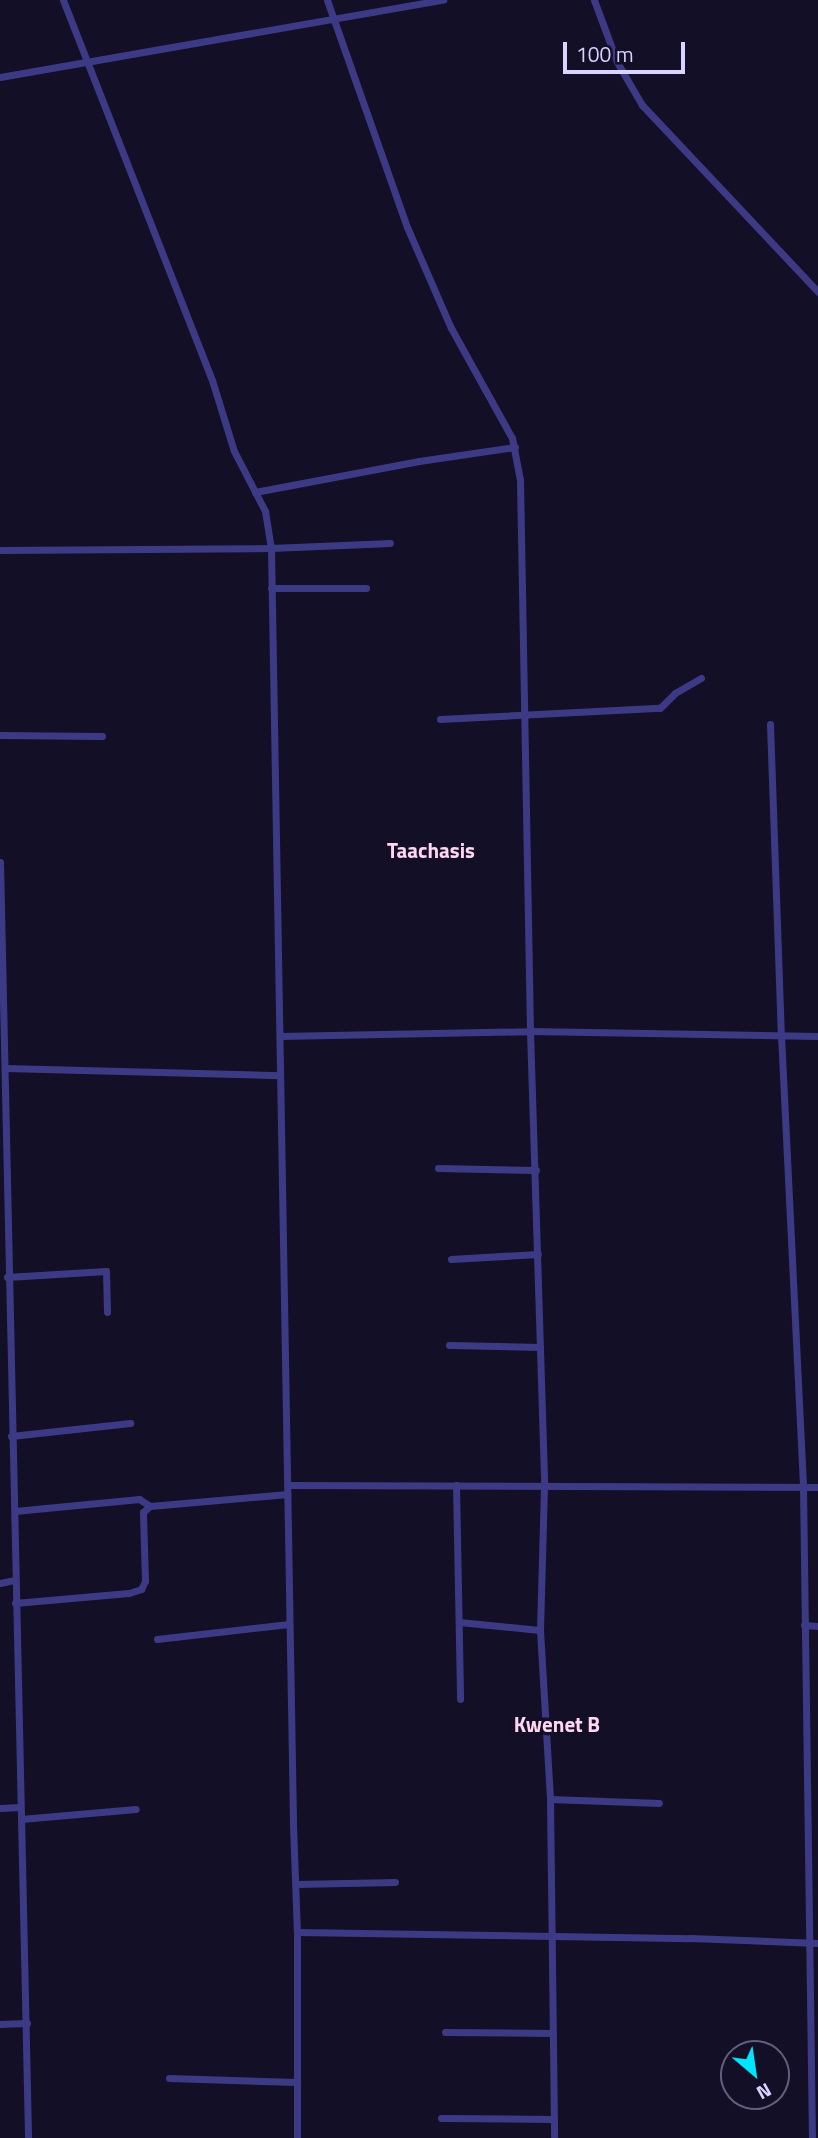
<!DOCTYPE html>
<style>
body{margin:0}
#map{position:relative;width:818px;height:2138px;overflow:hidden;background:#130f26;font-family:"Titillium Web",sans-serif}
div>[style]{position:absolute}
.street>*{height:7px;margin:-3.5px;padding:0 3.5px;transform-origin:3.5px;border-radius:3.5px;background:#3d3a85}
span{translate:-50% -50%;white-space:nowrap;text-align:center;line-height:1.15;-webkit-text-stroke:7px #130f26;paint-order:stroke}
.quarter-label{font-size:21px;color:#ffd6f0;font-weight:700}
.north{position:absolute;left:720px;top:2040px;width:70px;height:70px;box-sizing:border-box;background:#130f26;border:2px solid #625e7d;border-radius:50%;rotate:151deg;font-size:19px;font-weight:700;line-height:28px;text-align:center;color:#d9d4ff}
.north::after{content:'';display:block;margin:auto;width:24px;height:32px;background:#00e5ff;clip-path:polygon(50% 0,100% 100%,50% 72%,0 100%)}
.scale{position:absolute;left:563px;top:42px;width:122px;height:32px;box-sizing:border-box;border:4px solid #d9d4ff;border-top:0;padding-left:9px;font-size:21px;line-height:24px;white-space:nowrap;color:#d9d4ff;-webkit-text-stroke:5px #130f26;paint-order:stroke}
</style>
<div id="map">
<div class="street">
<div style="left:63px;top:0;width:408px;rotate:68.6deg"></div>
<div style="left:212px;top:380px;width:74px;rotate:72.8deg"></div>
<div style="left:234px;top:451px;width:68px;rotate:62.7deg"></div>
<div style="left:265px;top:511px;width:37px;rotate:81deg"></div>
<div style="left:271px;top:548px;width:1277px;rotate:89.01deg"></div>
<div style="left:293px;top:1825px;width:107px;rotate:87.9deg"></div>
<div style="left:297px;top:1932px;width:206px;rotate:90deg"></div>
<div style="left:327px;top:0;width:241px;rotate:70.6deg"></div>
<div style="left:407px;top:227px;width:110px;rotate:66.5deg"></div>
<div style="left:451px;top:328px;width:126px;rotate:61deg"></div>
<div style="left:512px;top:438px;width:43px;rotate:79.2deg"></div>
<div style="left:520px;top:480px;width:551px;rotate:88.96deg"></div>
<div style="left:530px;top:1031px;width:456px;rotate:88.2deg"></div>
<div style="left:544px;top:1487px;width:143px;rotate:91.6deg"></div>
<div style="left:540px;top:1630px;width:169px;rotate:86.6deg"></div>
<div style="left:550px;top:1799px;width:339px;rotate:89.3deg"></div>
<div style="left:594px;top:0;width:66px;rotate:69.6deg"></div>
<div style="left:617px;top:62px;width:50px;rotate:59.8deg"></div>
<div style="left:642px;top:105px;width:257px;rotate:46.7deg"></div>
<div style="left:0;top:77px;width:450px;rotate:-9.9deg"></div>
<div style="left:255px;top:492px;width:167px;rotate:-10.7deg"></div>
<div style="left:419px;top:461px;width:97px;rotate:-8.3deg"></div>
<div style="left:0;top:550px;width:271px;rotate:-0.4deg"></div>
<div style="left:271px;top:548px;width:119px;rotate:-2.4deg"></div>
<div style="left:271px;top:588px;width:95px"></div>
<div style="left:440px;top:719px;width:220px;rotate:-2.9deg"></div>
<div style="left:660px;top:708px;width:21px;rotate:-45deg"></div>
<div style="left:675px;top:693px;width:30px;rotate:-30deg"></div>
<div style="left:770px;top:724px;width:311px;rotate:88deg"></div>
<div style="left:781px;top:1035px;width:453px;rotate:87.2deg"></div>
<div style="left:803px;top:1487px;width:651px;rotate:89.21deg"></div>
<div style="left:0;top:735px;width:102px;rotate:0.6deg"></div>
<div style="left:0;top:862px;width:1276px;rotate:88.74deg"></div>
<div style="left:280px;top:1036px;width:250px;rotate:-1.1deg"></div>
<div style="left:530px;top:1031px;width:288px;rotate:1deg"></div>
<div style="left:5px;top:1068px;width:274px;rotate:1.5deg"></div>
<div style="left:438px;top:1168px;width:98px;rotate:1.2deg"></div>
<div style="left:451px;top:1259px;width:87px;rotate:-3.3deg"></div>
<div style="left:7px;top:1277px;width:99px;rotate:-3.5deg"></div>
<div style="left:106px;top:1271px;width:41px;rotate:88.6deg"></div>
<div style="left:449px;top:1345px;width:91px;rotate:1.3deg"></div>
<div style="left:11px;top:1436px;width:120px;rotate:-6.2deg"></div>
<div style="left:289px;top:1485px;width:529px;rotate:0.22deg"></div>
<div style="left:456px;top:1485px;width:214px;rotate:88.9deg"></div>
<div style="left:15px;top:1511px;width:125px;rotate:-5.5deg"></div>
<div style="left:139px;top:1499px;width:13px;rotate:32deg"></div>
<div style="left:0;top:1583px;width:14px;rotate:-12deg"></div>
<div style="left:15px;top:1603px;width:114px;rotate:-5deg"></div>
<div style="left:129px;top:1593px;width:13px;rotate:-18deg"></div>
<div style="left:141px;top:1589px;width:9px;rotate:-63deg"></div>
<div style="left:145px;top:1581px;width:69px;rotate:-91.7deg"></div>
<div style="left:143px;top:1512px;width:9px;rotate:-41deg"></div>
<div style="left:150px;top:1506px;width:138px;rotate:-5deg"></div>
<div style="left:459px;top:1622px;width:81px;rotate:5.6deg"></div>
<div style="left:804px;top:1625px;width:14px;rotate:4deg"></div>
<div style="left:157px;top:1639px;width:133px;rotate:-6.5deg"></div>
<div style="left:550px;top:1799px;width:109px;rotate:2.1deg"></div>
<div style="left:0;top:1808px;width:20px;rotate:-3deg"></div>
<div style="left:21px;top:1819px;width:115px;rotate:-5deg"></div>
<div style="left:296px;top:1884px;width:99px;rotate:-1.2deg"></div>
<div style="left:297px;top:1932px;width:393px;rotate:0.9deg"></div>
<div style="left:690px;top:1938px;width:128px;rotate:2.2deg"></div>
<div style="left:0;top:2024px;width:27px;rotate:-2deg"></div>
<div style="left:445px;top:2032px;width:108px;rotate:0.5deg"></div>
<div style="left:169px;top:2078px;width:128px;rotate:1.8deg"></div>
<div style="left:441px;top:2118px;width:113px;rotate:0.5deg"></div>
</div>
<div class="quarter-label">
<span style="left:431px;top:850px">Taachasis</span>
<span style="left:557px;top:1724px">Kwenet B</span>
</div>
<div class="north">N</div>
<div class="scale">100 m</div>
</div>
